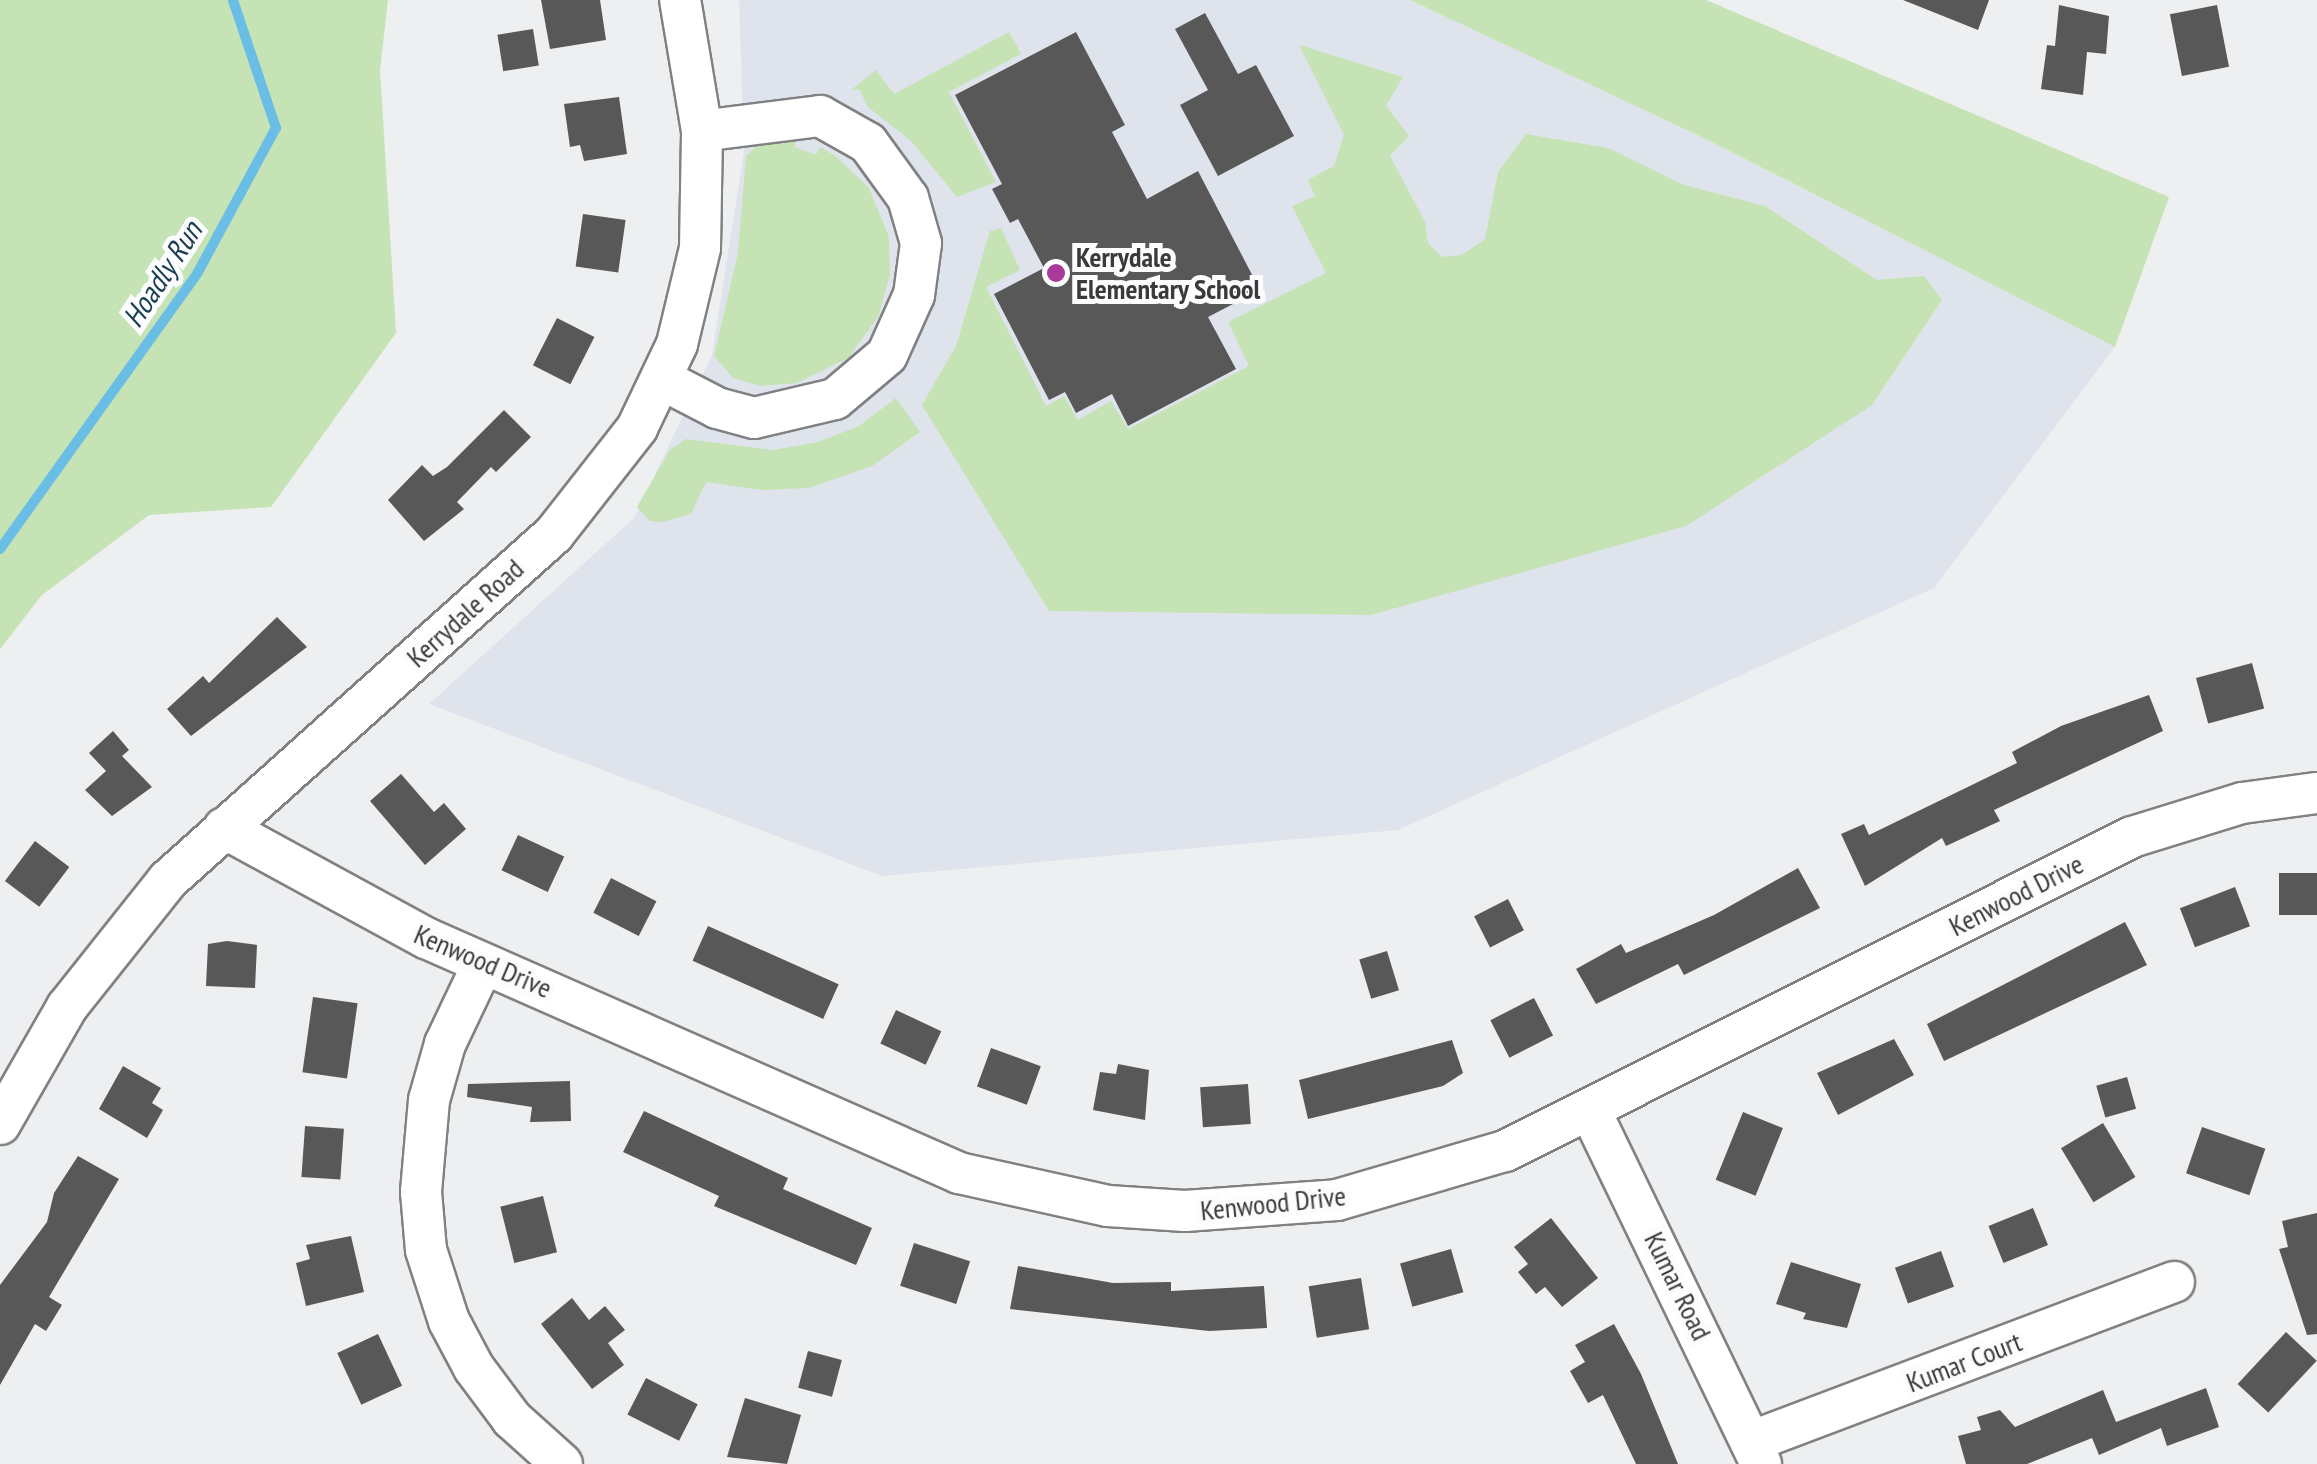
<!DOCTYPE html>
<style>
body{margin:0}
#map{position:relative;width:2317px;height:1464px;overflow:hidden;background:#eeeff0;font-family:"PT Sans Narrow",sans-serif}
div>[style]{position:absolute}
.built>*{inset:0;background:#dfe4ec}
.green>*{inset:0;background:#c5e3b4}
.stream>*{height:10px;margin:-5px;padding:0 5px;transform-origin:5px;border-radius:5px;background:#6abee6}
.building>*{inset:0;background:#585858;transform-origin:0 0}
.roads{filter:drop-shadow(2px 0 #808182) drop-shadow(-2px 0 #808182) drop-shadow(0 2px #808182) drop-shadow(0 -2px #808182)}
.minor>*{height:40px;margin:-20px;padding:0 20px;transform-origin:20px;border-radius:20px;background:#fff}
.dots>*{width:28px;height:28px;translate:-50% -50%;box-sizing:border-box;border:5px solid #fcfcfe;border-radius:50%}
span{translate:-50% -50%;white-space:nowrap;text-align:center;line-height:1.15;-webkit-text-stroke:10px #fcfcfe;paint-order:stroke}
.poi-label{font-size:28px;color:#393a3a;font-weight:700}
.left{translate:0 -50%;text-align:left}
.street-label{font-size:28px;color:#393a3a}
.water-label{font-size:30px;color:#1b4051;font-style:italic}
</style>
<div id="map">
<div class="built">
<div style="clip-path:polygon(739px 0,1410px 0,1706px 139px,2115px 347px,1934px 588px,1398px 830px,882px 876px,429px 704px,634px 518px,712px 355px,744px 152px)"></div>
</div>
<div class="green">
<div style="clip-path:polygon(0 0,388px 0,380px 70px,396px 333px,271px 507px,149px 515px,42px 595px,0 649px)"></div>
<div style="clip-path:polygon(1410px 0,1706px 0,2169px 197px,2115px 347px,1706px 139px)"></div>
<div style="clip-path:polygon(1009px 32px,1021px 54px,949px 92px,996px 182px,957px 197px,911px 141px,868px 107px,859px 89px,851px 90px,876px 70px,894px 94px)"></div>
<div style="clip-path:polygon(1299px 45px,1403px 77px,1386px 106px,1409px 136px,1390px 156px,1425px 222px,1428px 243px,1442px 257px,1462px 255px,1485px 239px,1498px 172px,1526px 134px,1608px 148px,1684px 185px,1765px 206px,1877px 280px,1924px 276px,1942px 300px,1872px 405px,1686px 526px,1371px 615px,1049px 611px,922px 405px,956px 346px,990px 231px,1001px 228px,1020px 270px,986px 287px,1046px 406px,1064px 396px,1078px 420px,1111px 401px,1128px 429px,1249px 366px,1228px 322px,1326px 273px,1292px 206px,1315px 196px,1308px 180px,1334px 166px,1344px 135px)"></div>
<div style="clip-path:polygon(796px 138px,795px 147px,816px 155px,820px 147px,836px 156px,869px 188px,889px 237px,890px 275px,878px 317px,848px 358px,797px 383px,760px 386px,733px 378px,714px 356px,738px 253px,746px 156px,761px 142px)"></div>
<div style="clip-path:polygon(896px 398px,920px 432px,872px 466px,809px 488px,762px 490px,706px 482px,691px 514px,663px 522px,650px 521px,637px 507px,670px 450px,686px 439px,774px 450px,818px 442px,859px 426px)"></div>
</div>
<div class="stream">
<div style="left:0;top:549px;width:340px;rotate:-54.4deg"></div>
<div style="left:198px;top:272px;width:164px;rotate:-61.6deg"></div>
<div style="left:276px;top:128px;width:135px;rotate:-108.6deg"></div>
</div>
<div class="building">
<div style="clip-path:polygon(541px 0,600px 0,606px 40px,550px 49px)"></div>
<div style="clip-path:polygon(1903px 0,1989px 0,1978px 30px)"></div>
<div style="clip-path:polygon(2059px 5px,2109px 16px,2106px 54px,2087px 52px,2083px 95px,2041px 89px,2047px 45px,2055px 46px)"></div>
<div style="left:2217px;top:5px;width:63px;height:48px;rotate:79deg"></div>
<div style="clip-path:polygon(1205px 13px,1238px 74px,1256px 65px,1294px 136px,1218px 176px,1180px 105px,1208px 90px,1175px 29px)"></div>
<div style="left:533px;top:29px;width:37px;height:36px;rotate:81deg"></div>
<div style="clip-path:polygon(1076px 32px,1125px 125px,1112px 132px,1147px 199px,1198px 171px,1260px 290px,1208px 317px,1236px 369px,1128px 426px,1112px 394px,1076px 413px,1065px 392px,1049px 400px,994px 294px,1044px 268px,1018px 219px,1010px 223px,992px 189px,1002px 184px,955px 95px)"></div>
<div style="clip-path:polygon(619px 97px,627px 154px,584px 161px,580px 145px,570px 147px,564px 104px)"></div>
<div style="left:583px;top:214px;width:43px;height:53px;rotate:8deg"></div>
<div style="left:557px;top:318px;width:42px;height:53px;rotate:27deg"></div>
<div style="clip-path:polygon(504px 410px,531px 437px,496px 472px,491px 467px,457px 502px,464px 509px,424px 541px,388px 500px,422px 465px,433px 476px,447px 467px)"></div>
<div style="clip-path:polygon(277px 617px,307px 647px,191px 736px,167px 709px,203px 676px,209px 683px)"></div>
<div style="left:2252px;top:663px;width:47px;height:58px;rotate:75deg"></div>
<div style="clip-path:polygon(2149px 695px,2163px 731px,1994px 810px,2000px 821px,1946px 846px,1942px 838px,1865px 886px,1841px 834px,1864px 824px,1869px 835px,2017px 763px,2012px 752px,2061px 726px)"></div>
<div style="clip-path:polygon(113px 731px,129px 750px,122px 756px,152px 787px,112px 816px,85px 790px,106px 771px,89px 753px)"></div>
<div style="clip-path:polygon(401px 774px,434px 812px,444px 803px,466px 829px,425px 865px,370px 801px)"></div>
<div style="left:518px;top:835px;width:51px;height:39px;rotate:25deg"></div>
<div style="left:35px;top:841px;width:43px;height:50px;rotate:37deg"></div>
<div style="clip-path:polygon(1798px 868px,1820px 908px,1684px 975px,1678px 964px,1596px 1004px,1576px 969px,1621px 944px,1626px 953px,1714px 915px)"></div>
<div style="left:2317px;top:873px;width:42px;height:38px;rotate:90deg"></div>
<div style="left:611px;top:878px;width:51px;height:39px;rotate:27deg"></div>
<div style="left:2235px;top:887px;width:42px;height:59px;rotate:69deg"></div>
<div style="left:1508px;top:899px;width:35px;height:38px;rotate:63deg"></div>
<div style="clip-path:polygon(2125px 922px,2147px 965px,1944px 1061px,1927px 1024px)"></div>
<div style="left:708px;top:926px;width:143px;height:38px;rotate:24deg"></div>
<div style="clip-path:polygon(227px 941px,257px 945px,255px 988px,206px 986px,208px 944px)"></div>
<div style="left:1387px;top:951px;width:41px;height:29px;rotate:73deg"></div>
<div style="left:313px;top:997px;width:45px;height:76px;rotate:8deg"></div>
<div style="left:1534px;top:998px;width:42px;height:49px;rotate:63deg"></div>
<div style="left:896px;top:1010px;width:50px;height:37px;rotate:25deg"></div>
<div style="clip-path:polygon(1894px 1039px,1914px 1075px,1838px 1115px,1817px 1073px)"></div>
<div style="clip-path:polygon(1452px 1040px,1463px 1073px,1443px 1086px,1308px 1119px,1299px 1080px)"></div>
<div style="left:991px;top:1048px;width:53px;height:41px;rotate:20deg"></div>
<div style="clip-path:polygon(1118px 1064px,1149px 1070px,1145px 1120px,1093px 1110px,1100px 1072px,1116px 1074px)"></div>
<div style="clip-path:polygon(123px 1066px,161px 1088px,152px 1103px,163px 1110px,147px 1138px,99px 1109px)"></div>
<div style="left:2127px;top:1077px;width:33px;height:32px;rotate:74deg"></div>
<div style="clip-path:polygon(570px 1081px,571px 1121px,530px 1122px,532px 1107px,467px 1097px,468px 1084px)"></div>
<div style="left:1248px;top:1084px;width:40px;height:48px;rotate:86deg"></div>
<div style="clip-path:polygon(644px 1111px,788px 1178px,783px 1189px,872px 1228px,856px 1265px,714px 1206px,719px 1196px,623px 1152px)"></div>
<div style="left:1743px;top:1112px;width:43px;height:73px;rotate:22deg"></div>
<div style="left:2103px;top:1123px;width:63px;height:49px;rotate:59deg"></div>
<div style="left:305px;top:1126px;width:39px;height:51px;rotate:4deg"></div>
<div style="left:2202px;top:1127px;width:67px;height:49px;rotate:19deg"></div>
<div style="clip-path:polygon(78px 1156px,119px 1179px,49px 1297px,62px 1305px,46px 1331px,35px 1324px,0 1385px,0 1285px,47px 1222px,54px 1193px)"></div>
<div style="left:543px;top:1196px;width:58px;height:44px;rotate:76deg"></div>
<div style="left:2033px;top:1208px;width:40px;height:48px;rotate:68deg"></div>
<div style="clip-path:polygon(2317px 1213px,2317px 1334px,2307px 1335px,2279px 1249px,2288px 1247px,2282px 1221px)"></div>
<div style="clip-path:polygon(1551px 1218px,1598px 1278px,1562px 1307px,1545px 1287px,1536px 1294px,1518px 1272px,1528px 1264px,1514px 1247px)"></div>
<div style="clip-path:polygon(351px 1236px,364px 1292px,306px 1306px,296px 1263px,310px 1259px,306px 1245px)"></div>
<div style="left:914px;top:1243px;width:59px;height:45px;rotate:18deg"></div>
<div style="left:1451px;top:1249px;width:45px;height:53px;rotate:74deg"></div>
<div style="left:1941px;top:1251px;width:38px;height:49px;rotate:70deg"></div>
<div style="clip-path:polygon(1791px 1262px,1861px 1284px,1847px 1328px,1803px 1319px,1806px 1313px,1776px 1304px)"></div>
<div style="clip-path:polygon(1018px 1266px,1113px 1283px,1171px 1282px,1171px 1291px,1264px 1286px,1267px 1328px,1209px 1331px,1010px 1309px)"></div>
<div style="left:1361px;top:1278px;width:52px;height:53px;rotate:81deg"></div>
<div style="clip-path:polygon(572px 1298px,589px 1320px,605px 1306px,625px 1330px,608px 1343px,624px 1365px,592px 1389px,541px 1324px)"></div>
<div style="clip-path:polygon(1614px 1324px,1641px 1374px,1678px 1464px,1636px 1464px,1603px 1395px,1588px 1403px,1570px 1371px,1585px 1362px,1575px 1345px)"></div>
<div style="left:2286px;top:1332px;width:42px;height:71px;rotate:43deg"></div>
<div style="left:378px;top:1334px;width:57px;height:45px;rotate:65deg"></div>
<div style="left:808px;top:1351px;width:35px;height:38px;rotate:15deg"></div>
<div style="left:646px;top:1378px;width:58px;height:41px;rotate:27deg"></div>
<div style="clip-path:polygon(2206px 1388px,2219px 1427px,2167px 1446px,2161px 1428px,2099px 1455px,2092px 1438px,2027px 1464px,1966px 1464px,1958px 1436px,1981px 1430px,1977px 1417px,2000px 1410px,2015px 1427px,2103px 1390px,2116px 1422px)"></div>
<div style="clip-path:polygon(745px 1398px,801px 1415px,787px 1464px,727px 1457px)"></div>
</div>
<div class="roads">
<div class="minor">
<div style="left:663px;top:380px;width:61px;rotate:27.4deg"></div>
<div style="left:717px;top:408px;width:38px;rotate:15deg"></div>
<div style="left:754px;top:418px;width:83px;rotate:-13.2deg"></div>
<div style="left:835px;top:399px;width:68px;rotate:-40.2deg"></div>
<div style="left:887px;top:355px;width:66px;rotate:-65.8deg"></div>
<div style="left:914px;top:295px;width:52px;rotate:-82.3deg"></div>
<div style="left:921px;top:243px;width:47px;rotate:-106.1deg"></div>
<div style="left:908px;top:198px;width:68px;rotate:-126deg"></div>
<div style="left:868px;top:143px;width:55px;rotate:-150.6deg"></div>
<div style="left:820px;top:116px;width:119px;rotate:172.8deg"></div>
<div style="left:224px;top:828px;width:230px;rotate:28.6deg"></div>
<div style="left:426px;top:938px;width:583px;rotate:23.79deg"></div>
<div style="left:959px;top:1173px;width:153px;rotate:12.5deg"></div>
<div style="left:1108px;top:1206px;width:77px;rotate:3.7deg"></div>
<div style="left:1185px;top:1211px;width:152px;rotate:-4.1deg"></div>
<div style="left:1337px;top:1200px;width:175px;rotate:-16.3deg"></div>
<div style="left:1505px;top:1151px;width:701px;rotate:-26.6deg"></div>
<div style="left:2132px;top:837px;width:115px;rotate:-17.2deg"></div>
<div style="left:2242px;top:803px;width:76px;rotate:-7.6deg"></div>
<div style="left:483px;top:964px;width:89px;rotate:115.4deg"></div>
<div style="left:445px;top:1044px;width:58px;rotate:105.9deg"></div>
<div style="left:429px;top:1100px;width:92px;rotate:95deg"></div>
<div style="left:421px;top:1192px;width:58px;rotate:85.1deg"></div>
<div style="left:426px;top:1250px;width:75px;rotate:72.1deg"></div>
<div style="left:449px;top:1321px;width:53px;rotate:62deg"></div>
<div style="left:474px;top:1368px;width:64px;rotate:53.3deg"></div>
<div style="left:512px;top:1419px;width:67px;rotate:42deg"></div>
<div style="left:1590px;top:1110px;width:393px;rotate:64.2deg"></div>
<div style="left:0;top:1124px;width:135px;rotate:-60.2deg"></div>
<div style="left:67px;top:1007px;width:162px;rotate:-51.5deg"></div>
<div style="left:168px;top:880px;width:518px;rotate:-41.87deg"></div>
<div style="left:554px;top:534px;width:135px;rotate:-51.9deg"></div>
<div style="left:637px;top:428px;width:93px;rotate:-64.5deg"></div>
<div style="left:677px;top:344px;width:99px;rotate:-76.5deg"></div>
<div style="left:700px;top:248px;width:117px;rotate:-89deg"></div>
<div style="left:702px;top:131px;width:133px;rotate:-99.5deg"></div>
<div style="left:1753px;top:1441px;width:450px;rotate:-20.7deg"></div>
</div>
</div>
<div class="dots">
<div style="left:1056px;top:273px;background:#a83b9a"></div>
</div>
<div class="poi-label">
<span class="left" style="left:1076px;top:273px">Kerrydale<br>Elementary School</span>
</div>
<div class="street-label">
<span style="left:465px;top:613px;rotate:-42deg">Kerrydale Road</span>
<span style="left:2016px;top:895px;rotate:-27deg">Kenwood Drive</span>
<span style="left:483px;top:961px;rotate:23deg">Kenwood Drive</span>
<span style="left:1273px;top:1203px;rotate:-6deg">Kenwood Drive</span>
<span style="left:1678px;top:1286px;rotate:64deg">Kumar Road</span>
<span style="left:1964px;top:1362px;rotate:-21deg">Kumar Court</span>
</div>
<div class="water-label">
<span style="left:162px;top:274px;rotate:-57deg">Hoadly Run</span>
</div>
</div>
